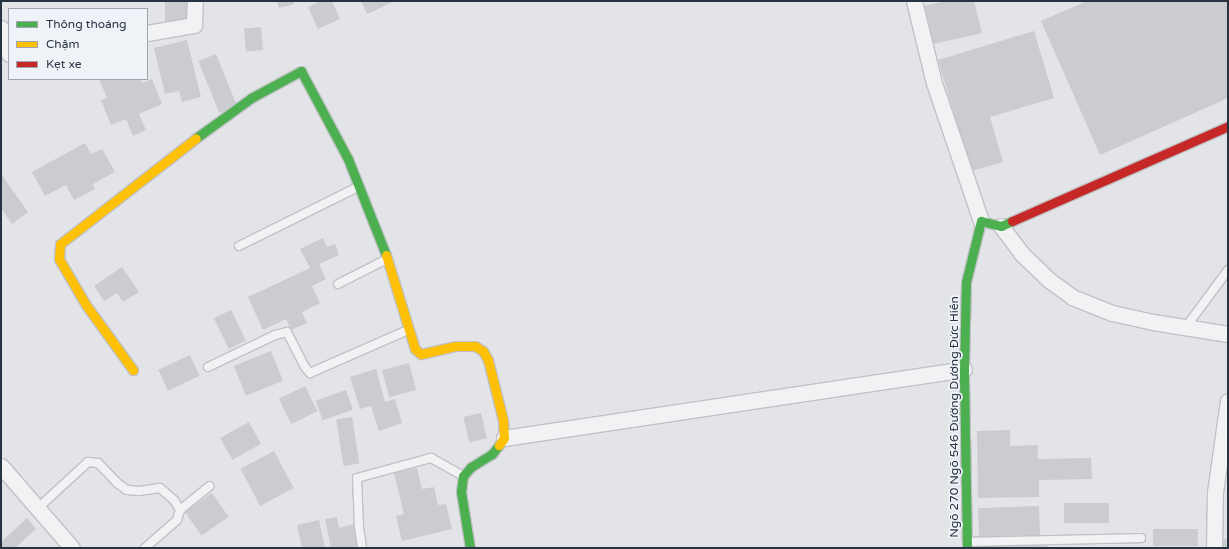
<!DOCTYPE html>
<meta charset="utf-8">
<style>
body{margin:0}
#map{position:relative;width:1229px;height:549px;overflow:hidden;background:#e2e4e7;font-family:"Varela Round",sans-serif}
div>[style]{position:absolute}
.building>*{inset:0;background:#caccd0;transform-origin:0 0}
.roads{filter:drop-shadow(1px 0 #c0c2c5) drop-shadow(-1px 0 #c0c2c5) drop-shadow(0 1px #c0c2c5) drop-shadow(0 -1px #c0c2c5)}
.lane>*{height:8px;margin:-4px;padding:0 4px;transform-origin:4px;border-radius:4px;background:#f2f2f4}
.street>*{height:15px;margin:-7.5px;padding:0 7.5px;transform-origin:7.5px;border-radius:7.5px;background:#f2f2f4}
.fast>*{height:9px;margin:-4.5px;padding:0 4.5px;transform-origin:4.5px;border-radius:4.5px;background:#4caf50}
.slow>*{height:9px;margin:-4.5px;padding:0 4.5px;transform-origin:4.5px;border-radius:4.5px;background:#ffc107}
.jam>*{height:9px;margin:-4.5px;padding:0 4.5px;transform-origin:4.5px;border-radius:4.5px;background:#c62828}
span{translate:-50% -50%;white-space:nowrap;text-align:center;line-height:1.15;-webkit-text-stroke:3.5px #eff3f7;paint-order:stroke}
.street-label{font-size:12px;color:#273243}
.frame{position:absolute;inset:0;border:2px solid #273243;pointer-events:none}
.legend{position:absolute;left:8px;top:8px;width:140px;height:72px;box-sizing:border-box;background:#eff3f7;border:1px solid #9fa6af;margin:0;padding:5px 7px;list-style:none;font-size:12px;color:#273243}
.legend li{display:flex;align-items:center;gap:8px;height:20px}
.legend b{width:20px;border:1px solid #9fa6af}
</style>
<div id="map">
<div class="building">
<div style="left:165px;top:1px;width:25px;height:20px"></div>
<div style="clip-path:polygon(277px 1px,294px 1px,294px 4px,279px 8px)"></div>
<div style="clip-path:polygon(321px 1px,332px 1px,340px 19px,318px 29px,308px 7px)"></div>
<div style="clip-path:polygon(361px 1px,392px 1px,393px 2px,367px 14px)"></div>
<div style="clip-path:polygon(946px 1px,974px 1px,982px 33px,933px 44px,924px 6px)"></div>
<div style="clip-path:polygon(1087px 1px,1228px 1px,1228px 98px,1100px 155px,1041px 21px)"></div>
<div style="left:261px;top:27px;width:23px;height:17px;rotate:85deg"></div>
<div style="clip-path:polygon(1034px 31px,1054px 98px,990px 117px,1003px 162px,971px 171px,938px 60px)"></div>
<div style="clip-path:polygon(187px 40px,201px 97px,182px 102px,179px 91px,165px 94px,154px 48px)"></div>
<div style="left:216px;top:54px;width:56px;height:19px;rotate:68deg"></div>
<div style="clip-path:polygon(99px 79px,140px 79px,142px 83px,152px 79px,162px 104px,139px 114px,146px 130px,133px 136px,126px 119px,111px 125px,101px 100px,107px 98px)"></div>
<div style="clip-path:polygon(85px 143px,91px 154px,102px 149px,115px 172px,93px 184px,95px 189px,74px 200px,66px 185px,45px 196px,32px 172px)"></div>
<div style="clip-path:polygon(1px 174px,28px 212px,12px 224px,1px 208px)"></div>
<div style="clip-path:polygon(323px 238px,327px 247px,335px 244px,339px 255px,319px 264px,326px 279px,312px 286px,320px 303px,302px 312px,307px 323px,291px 330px,286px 319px,263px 330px,248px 297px,310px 268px,300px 249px)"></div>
<div style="clip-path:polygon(122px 267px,139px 292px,123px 302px,117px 293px,104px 301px,94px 286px)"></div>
<div style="left:231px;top:310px;width:34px;height:19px;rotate:64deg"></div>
<div style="left:271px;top:351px;width:32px;height:40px;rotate:68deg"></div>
<div style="left:190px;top:355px;width:23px;height:35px;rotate:65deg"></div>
<div style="left:409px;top:363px;width:28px;height:28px;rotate:75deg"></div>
<div style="clip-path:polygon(376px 369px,385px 402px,395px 399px,402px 423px,379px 431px,371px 406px,360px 409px,350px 377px)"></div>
<div style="left:305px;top:386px;width:28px;height:29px;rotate:64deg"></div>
<div style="left:346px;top:390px;width:21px;height:32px;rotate:71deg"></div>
<div style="left:481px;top:413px;width:26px;height:18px;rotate:77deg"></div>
<div style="left:352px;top:417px;width:47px;height:16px;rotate:81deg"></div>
<div style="left:249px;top:422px;width:25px;height:33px;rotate:61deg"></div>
<div style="clip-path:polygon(1010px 430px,1010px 446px,1038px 445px,1038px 459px,1091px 458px,1092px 479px,1039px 480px,1039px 497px,978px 498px,977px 431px)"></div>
<div style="left:274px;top:451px;width:42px;height:38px;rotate:62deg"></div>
<div style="clip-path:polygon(417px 468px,422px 489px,434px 487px,438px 505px,446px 504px,452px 529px,402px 541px,396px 516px,404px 514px,394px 473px)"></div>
<div style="left:212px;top:493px;width:29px;height:33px;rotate:55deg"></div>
<div style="left:1064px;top:503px;width:45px;height:20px"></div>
<div style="left:1039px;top:506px;width:29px;height:61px;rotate:88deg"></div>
<div style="clip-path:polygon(337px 517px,339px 528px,354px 524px,360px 548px,331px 548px,325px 519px)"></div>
<div style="clip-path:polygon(27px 518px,36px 529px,15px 548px,1px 548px,1px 542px)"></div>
<div style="clip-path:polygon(319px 520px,325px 548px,302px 548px,297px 525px)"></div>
<div style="left:1198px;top:529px;width:17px;height:45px;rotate:90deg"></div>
<div style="clip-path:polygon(1220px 538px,1228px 539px,1228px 548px,1219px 548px)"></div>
<div style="left:983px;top:546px;width:65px;height:2px"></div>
</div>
<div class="roads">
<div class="lane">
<div style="left:239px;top:246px;width:133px;rotate:-26.4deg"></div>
<div style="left:338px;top:284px;width:55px;rotate:-27deg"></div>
<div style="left:1186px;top:327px;width:71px;rotate:-53.6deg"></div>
<div style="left:208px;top:367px;width:74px;rotate:-25.5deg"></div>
<div style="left:275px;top:335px;width:12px;rotate:-14deg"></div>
<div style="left:287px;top:332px;width:39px;rotate:63deg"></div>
<div style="left:305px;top:367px;width:8px;rotate:50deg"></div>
<div style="left:310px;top:373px;width:107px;rotate:-23.7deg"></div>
<div style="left:38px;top:508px;width:68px;rotate:-42.6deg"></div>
<div style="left:88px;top:462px;width:10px;rotate:6deg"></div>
<div style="left:98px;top:463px;width:28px;rotate:46deg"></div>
<div style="left:117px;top:483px;width:12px;rotate:35deg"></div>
<div style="left:127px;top:490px;width:12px;rotate:5deg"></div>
<div style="left:139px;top:491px;width:21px;rotate:-8deg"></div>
<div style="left:160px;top:488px;width:18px;rotate:41deg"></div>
<div style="left:174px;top:500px;width:12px;rotate:59deg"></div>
<div style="left:180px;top:510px;width:10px;rotate:107deg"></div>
<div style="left:177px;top:520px;width:43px;rotate:138.8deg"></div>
<div style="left:180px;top:510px;width:38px;rotate:-39deg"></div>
<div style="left:968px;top:542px;width:173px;rotate:-1.3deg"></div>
<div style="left:362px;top:548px;width:21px;rotate:-98deg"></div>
<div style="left:359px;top:527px;width:49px;rotate:-92.3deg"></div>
<div style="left:357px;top:478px;width:77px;rotate:-15.1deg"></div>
<div style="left:431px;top:458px;width:35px;rotate:29deg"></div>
</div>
<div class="street">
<div style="left:914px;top:1px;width:84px;rotate:76.3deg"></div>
<div style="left:934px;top:83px;width:146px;rotate:71.2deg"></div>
<div style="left:1px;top:28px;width:27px;rotate:73deg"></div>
<div style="left:147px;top:33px;width:48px;rotate:-9.7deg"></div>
<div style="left:194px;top:25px;width:24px;rotate:-88deg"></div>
<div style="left:1001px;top:226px;width:34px;rotate:53deg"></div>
<div style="left:1021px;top:253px;width:39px;rotate:44deg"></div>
<div style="left:1049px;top:280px;width:29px;rotate:36deg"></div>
<div style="left:1072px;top:297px;width:43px;rotate:21.8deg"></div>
<div style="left:1112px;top:313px;width:42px;rotate:12.4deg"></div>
<div style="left:1153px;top:322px;width:76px;rotate:9.1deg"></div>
<div style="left:504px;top:438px;width:465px;rotate:-8.5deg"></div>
<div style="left:1px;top:466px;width:108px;rotate:49.1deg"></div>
<div style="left:1214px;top:548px;width:56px;rotate:-89deg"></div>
<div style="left:1215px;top:492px;width:92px;rotate:-81.9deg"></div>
</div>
<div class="fast">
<div style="left:196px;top:138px;width:68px;rotate:-36deg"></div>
<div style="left:251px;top:98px;width:57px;rotate:-28.4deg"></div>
<div style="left:301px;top:71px;width:100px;rotate:61.9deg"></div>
<div style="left:348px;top:159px;width:103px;rotate:68.4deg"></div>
<div style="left:470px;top:548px;width:57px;rotate:-99.1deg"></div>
<div style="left:461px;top:492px;width:16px;rotate:-83deg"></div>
<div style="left:463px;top:476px;width:12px;rotate:-48deg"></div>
<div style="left:471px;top:467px;width:25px;rotate:-32deg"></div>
<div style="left:492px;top:454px;width:11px;rotate:-52deg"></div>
<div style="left:967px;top:548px;width:179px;rotate:-91deg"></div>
<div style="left:964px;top:369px;width:87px;rotate:-88.7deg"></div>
<div style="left:966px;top:282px;width:63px;rotate:-76.2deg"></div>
<div style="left:981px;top:221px;width:21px;rotate:14deg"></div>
<div style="left:1001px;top:226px;width:12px;rotate:-24deg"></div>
</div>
<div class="slow">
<div style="left:386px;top:255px;width:98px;rotate:72.9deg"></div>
<div style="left:415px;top:349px;width:8px;rotate:40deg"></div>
<div style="left:421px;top:354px;width:36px;rotate:-13deg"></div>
<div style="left:456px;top:346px;width:19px"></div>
<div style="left:475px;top:346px;width:9px;rotate:32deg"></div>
<div style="left:483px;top:351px;width:10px;rotate:61deg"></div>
<div style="left:488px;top:360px;width:62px;rotate:76deg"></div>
<div style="left:503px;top:420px;width:18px;rotate:87deg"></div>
<div style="left:504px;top:438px;width:9px;rotate:126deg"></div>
<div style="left:133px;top:370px;width:80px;rotate:-125.9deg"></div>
<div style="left:86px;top:305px;width:53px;rotate:-120.4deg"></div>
<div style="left:59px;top:259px;width:15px;rotate:-86deg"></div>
<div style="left:60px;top:244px;width:172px;rotate:-37.9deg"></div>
</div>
<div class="jam">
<div style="left:1012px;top:221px;width:236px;rotate:-23.7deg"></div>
</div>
</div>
<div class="street-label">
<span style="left:955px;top:417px;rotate:-90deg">Ngõ 270 Ngõ 546 Đường Dương Đức Hiền</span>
</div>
<div class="frame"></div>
<ul class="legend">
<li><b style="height:5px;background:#4caf50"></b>Thông thoáng</li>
<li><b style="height:5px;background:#ffc107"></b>Chậm</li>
<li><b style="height:5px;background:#c62828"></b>Kẹt xe</li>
</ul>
</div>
